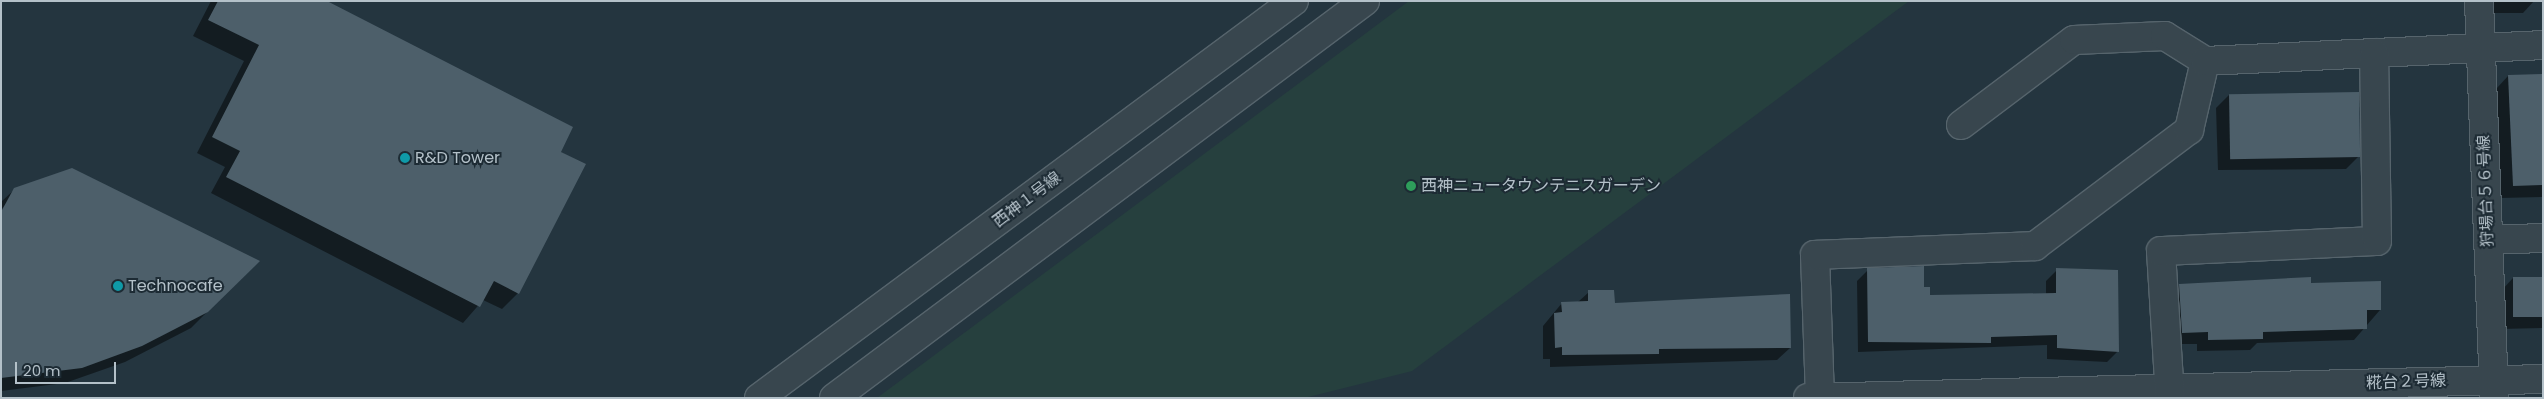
<!DOCTYPE html>
<meta charset="utf-8">
<style>
body{margin:0}
#map{position:relative;width:2544px;height:399px;overflow:hidden;background:#24353f;font-family:Poppins,"Noto Sans JP",sans-serif}
div>[style]{position:absolute}
.green>*{inset:0;background:#26403e}
.shadow>*{inset:0;background:#0007}
.building>*{inset:0;background:#4d5f6a;transform-origin:0 0}
.roads{filter:drop-shadow(1px 0 #56646c) drop-shadow(-1px 0 #56646c) drop-shadow(0 1px #56646c) drop-shadow(0 -1px #56646c)}
.minor>*{height:28px;margin:-14px;padding:0 14px;transform-origin:14px;border-radius:14px;background:#38464e}
.dots>*{width:14px;height:14px;translate:-50% -50%;box-sizing:border-box;border:2px solid #1d2b34;border-radius:50%}
span{translate:-50% -50%;white-space:nowrap;text-align:center;line-height:1.15;-webkit-text-stroke:4px #1d2b34;paint-order:stroke}
.poi-label{font-size:16px;color:#b4c1c9}
.left{translate:0 -50%;text-align:left}
.street-label{font-size:16px;color:#b4c1c9}
.frame{position:absolute;inset:0;border:2px solid #b4c1c9;pointer-events:none}
.scale{position:absolute;left:15px;top:362px;width:101px;height:22px;box-sizing:border-box;border:2px solid #b4c1c9;border-top:0;padding-left:6px;font-size:15px;line-height:18px;white-space:nowrap;color:#b4c1c9;-webkit-text-stroke:4px #1d2b34;paint-order:stroke}
</style>
<div id="map">
<div class="green">
<div style="clip-path:polygon(1409px 1px,1909px 1px,1412px 371px,1304px 398px,877px 398px)"></div>
</div>
<div class="shadow">
<div style="clip-path:polygon(211px 1px,288px 1px,584px 165px,518px 293px,502px 309px,483px 300px,463px 323px,211px 193px,225px 167px,197px 153px,244px 61px,193px 36px)"></div>
<div style="clip-path:polygon(2492px 1px,2534px 1px,2523px 13px,2493px 13px)"></div>
<div style="clip-path:polygon(2508px 76px,2543px 76px,2543px 197px,2501px 198px,2496px 89px)"></div>
<div style="clip-path:polygon(2229px 95px,2359px 156px,2346px 169px,2218px 170px,2216px 108px)"></div>
<div style="clip-path:polygon(15px 189px,258px 261px,191px 328px,125px 362px,65px 383px,1px 391px,1px 215px,9px 200px,1px 210px,1px 202px)"></div>
<div style="clip-path:polygon(1868px 270px,1923px 289px,1929px 296px,2046px 295px,2046px 281px,2057px 270px,2118px 351px,2107px 362px,2047px 359px,2047px 345px,1858px 352px,1857px 281px)"></div>
<div style="clip-path:polygon(2513px 278px,2543px 278px,2543px 328px,2501px 329px,2501px 291px)"></div>
<div style="clip-path:polygon(2179px 285px,2309px 285px,2380px 310px,2354px 340px,2257px 343px,2250px 350px,2197px 351px,2197px 344px,2170px 344px,2167px 297px)"></div>
<div style="clip-path:polygon(1589px 292px,1613px 305px,1790px 348px,1777px 360px,1550px 367px,1550px 359px,1543px 359px,1543px 326px,1562px 303px,1578px 302px)"></div>
</div>
<div class="building">
<div style="clip-path:polygon(218px 1px,327px 1px,573px 127px,561px 152px,586px 164px,519px 294px,494px 281px,480px 307px,226px 177px,240px 151px,212px 137px,259px 45px,208px 20px)"></div>
<div style="clip-path:polygon(2543px 74px,2543px 185px,2513px 186px,2508px 75px)"></div>
<div style="left:2359px;top:92px;width:65px;height:130px;rotate:89deg"></div>
<div style="clip-path:polygon(72px 168px,260px 261px,208px 312px,142px 346px,82px 368px,1px 378px,1px 212px,14px 188px)"></div>
<div style="clip-path:polygon(1924px 266px,1924px 287px,1930px 287px,1930px 295px,2056px 293px,2056px 268px,2118px 270px,2119px 352px,2057px 348px,2057px 335px,1991px 337px,1991px 343px,1868px 342px,1867px 268px)"></div>
<div style="clip-path:polygon(2311px 277px,2311px 283px,2381px 281px,2381px 310px,2367px 310px,2367px 329px,2263px 332px,2263px 339px,2208px 340px,2208px 332px,2182px 333px,2179px 284px)"></div>
<div style="left:2513px;top:277px;width:30px;height:40px"></div>
<div style="clip-path:polygon(1588px 290px,1614px 290px,1615px 303px,1790px 294px,1791px 348px,1659px 349px,1659px 354px,1562px 355px,1562px 347px,1555px 348px,1554px 313px,1562px 312px,1561px 302px,1588px 301px)"></div>
</div>
<div class="roads">
<div class="minor">
<div style="left:2479px;top:1px;width:397px;rotate:87.8deg"></div>
<div style="left:1961px;top:125px;width:141px;rotate:-37deg"></div>
<div style="left:2074px;top:40px;width:91px;rotate:-2.5deg"></div>
<div style="left:2165px;top:36px;width:47px;rotate:32deg"></div>
<div style="left:2488px;top:240px;width:55px;rotate:-2.1deg"></div>
<div style="left:759px;top:398px;width:666px;rotate:-36.58deg"></div>
<div style="left:834px;top:398px;width:663px;rotate:-36.78deg"></div>
<div style="left:1808px;top:398px;width:735px;rotate:-1.48deg"></div>
<div style="left:1820px;top:398px;width:143px;rotate:-92deg"></div>
<div style="left:1815px;top:255px;width:220px;rotate:-2.3deg"></div>
<div style="left:2035px;top:246px;width:193px;rotate:-37deg"></div>
<div style="left:2189px;top:130px;width:71px;rotate:-76.9deg"></div>
<div style="left:2205px;top:61px;width:338px;rotate:-2.7deg"></div>
<div style="left:2170px;top:398px;width:147px;rotate:-93.5deg"></div>
<div style="left:2161px;top:251px;width:216px;rotate:-2.7deg"></div>
<div style="left:2377px;top:241px;width:188px;rotate:-90.9deg"></div>
</div>
</div>
<div class="dots">
<div style="left:405px;top:158px;background:#0f9aa8"></div>
<div style="left:1411px;top:186px;background:#2e9e5b"></div>
<div style="left:118px;top:286px;background:#0f9aa8"></div>
</div>
<div class="poi-label">
<span class="left" style="left:415px;top:158px">R&amp;D Tower</span>
<span class="left" style="left:1421px;top:186px">西神ニュータウンテニスガーデン</span>
<span class="left" style="left:128px;top:286px">Technocafe</span>
</div>
<div class="street-label">
<span style="left:2486px;top:191px;rotate:-92deg">狩場台５６号線</span>
<span style="left:1027px;top:200px;rotate:-37deg">西神１号線</span>
<span style="left:2406px;top:382px;rotate:-2deg">糀台２号線</span>
</div>
<div class="frame"></div>
<div class="scale">20 m</div>
</div>
